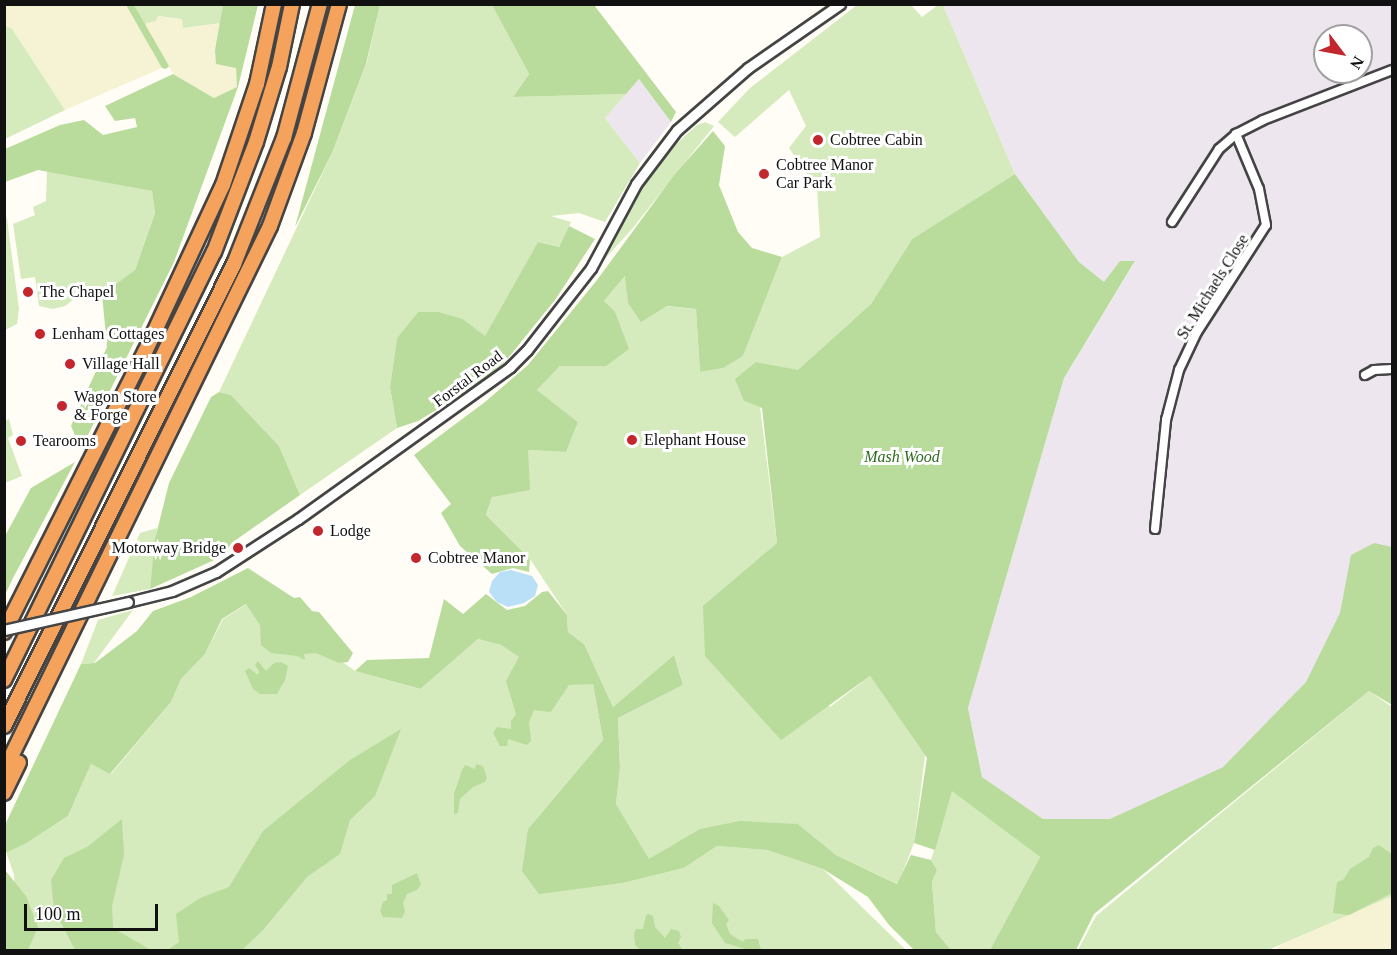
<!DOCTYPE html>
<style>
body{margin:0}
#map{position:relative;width:1397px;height:955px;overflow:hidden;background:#fffdf5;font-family:Georgia,serif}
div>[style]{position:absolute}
.industrial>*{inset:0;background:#eee6ef}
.farmland>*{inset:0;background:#f6f3d4}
.green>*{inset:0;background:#d5ebbd}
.forest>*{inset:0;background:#b9dc9c}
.water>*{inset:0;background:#b9e0f7}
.roads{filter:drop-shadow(2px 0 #444) drop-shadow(-2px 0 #444) drop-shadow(0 2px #444) drop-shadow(0 -2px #444)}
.minor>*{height:8px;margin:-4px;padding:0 4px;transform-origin:4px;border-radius:4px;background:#fff}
.tertiary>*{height:9px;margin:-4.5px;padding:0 4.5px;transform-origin:4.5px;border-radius:4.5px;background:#fff}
.motorway>*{height:14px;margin:-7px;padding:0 7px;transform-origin:7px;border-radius:7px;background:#f5a25d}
.bridges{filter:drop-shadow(2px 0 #444) drop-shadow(-2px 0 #444) drop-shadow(0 2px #444) drop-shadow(0 -2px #444)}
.tertiary-bridge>*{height:9px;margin:-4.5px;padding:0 4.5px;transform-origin:4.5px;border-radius:4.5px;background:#fff}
.dots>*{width:16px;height:16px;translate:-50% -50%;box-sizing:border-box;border:3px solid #fff;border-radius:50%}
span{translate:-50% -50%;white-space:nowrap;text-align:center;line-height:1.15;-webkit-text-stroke:6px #fff;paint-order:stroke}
.poi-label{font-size:16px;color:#111}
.left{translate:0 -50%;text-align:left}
.right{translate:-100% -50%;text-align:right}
.street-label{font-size:16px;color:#111}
.park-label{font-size:16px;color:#2f6b1f;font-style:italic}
.frame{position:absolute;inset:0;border:6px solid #111;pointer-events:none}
.north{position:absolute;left:1313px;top:24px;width:60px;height:60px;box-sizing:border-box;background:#fff;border:2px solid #a0a0a0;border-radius:50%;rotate:122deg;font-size:16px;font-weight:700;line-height:24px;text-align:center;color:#111}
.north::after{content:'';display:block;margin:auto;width:21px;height:27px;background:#c4262e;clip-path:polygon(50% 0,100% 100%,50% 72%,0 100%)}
.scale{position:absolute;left:24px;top:904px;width:134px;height:27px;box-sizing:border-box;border:3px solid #111;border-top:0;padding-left:8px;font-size:18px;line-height:21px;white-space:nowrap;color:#111;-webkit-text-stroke:4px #fff;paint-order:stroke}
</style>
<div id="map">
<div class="industrial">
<div style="clip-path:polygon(evenodd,943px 5px,1392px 5px,1392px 568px,1306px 682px,1223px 767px,1111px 819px,1043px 819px,982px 777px,968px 708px,1064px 378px,1135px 262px,1120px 262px,1105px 283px,1079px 262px,1015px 174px,943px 5px,1325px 36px,1361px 36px,1361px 72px,1325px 72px,1325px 36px)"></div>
<div style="clip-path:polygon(639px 79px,671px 122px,640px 163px,605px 118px)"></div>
</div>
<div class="farmland">
<div style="clip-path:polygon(6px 5px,126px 5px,162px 68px,65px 110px,12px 30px,5px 26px)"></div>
<div style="clip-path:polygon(158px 16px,182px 19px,184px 28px,221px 23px,215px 50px,236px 67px,238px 87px,214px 98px,173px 74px,144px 24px,156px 21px)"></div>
<div style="clip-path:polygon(1392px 893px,1392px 950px,1277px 950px,1277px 947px)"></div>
</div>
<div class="green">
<div style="clip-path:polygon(134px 5px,223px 5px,221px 23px,183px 28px,182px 19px,158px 16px,156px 21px,144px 24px)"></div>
<div style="clip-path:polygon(380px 5px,492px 5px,529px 74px,513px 97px,626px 94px,605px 118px,640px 163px,605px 222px,579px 213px,551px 216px,571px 222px,559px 247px,538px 242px,485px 337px,463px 319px,418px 312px,397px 338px,390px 387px,397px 428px,300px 495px,279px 446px,231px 395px,219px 392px,332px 153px,367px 62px)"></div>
<div style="clip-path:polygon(857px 5px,911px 5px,922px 17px,938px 5px,943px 5px,1015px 174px,912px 239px,871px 304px,798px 371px,756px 362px,744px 401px,760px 407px,777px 543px,703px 607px,830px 707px,870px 676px,925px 755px,914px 843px,898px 884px,836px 855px,798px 824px,698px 831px,649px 860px,616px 804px,620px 768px,618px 718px,683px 685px,674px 655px,613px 707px,584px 644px,568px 632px,567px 615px,530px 559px,486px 515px,492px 497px,528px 450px,566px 452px,578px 422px,537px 390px,560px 366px,606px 366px,604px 301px,626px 275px,628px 303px,696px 309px,700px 372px,722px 368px,743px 356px,782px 257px,820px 237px,817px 188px,789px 148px,806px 126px,789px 90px,735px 137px,718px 122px,750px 88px)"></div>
<div style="clip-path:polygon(5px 26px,12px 29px,65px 110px,5px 139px)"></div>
<div style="clip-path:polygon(705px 122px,714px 126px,632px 229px,602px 262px,639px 192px,663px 156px,697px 125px)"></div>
<div style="clip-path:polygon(47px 171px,152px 191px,155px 213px,135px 270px,102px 294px,83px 292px,65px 306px,53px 309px,39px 306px,35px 277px,21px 279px,13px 224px,35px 215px,33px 207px,46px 201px)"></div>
<div style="clip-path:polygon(5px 215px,7px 219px,19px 309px,17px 324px,5px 330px)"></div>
<div style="clip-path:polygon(9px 419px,13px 435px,8px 438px,22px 476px,5px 483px,5px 421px)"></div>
<div style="clip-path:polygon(157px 528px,150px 589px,112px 596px,140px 533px)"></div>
<div style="clip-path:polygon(247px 604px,301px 632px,355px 671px,419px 689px,478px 639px,501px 645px,519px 657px,551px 712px,569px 684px,593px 684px,603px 740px,528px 829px,539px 893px,623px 883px,684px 868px,717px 846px,767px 850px,823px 869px,906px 950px,5px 950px,15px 895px,14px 875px,6px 852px,25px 844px,68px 816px,91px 764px,111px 774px,171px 702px,181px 679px,205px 654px,223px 619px)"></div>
<div style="clip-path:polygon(133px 610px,94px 663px,81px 664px,98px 620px)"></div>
<div style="clip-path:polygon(1369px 691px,1392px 707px,1392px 896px,1268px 950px,1078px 950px,1096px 916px)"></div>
<div style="clip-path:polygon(952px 790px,1040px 857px,990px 950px,951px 950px,936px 932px,932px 882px,937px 870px,931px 860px)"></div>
</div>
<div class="forest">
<div style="clip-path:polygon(126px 5px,134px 5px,169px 66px,166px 69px,162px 68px)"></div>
<div style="clip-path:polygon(223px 5px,258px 5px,238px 87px,174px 262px,81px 449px,71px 426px,107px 347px,102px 294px,135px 270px,155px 213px,152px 191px,38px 170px,5px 182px,5px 149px,60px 125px,84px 120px,103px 135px,137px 127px,135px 118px,115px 121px,105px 106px,173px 74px,214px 98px,237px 87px,236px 68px,216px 64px,215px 50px)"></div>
<div style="clip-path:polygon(355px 5px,380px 5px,366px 64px,332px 153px,295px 227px)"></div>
<div style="clip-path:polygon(492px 5px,594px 5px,676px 112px,671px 122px,639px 79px,626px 94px,513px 97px,529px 74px)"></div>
<div style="clip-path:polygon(713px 131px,725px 146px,719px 185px,738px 232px,752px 248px,782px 257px,743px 356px,723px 368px,700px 372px,696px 309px,667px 306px,641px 322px,628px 303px,625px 276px,604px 301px,615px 312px,629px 349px,606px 366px,560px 366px,537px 390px,578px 422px,566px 452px,528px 450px,530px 490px,492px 497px,486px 515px,530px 559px,529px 572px,513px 568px,492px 574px,460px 546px,441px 513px,451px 504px,414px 455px,485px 402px,528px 365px,597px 280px,675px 174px)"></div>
<div style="clip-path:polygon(1015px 174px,1079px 262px,1104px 282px,1120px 261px,1135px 261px,1064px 378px,968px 708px,982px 777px,1043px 819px,1110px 819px,1223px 767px,1306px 682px,1340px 613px,1351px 555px,1374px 543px,1392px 547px,1392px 705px,1369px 691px,1094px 914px,1076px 950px,990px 950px,1040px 857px,952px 791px,935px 850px,914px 843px,927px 758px,870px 676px,781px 740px,705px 656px,703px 606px,777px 543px,762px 408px,744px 401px,735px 379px,756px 362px,798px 370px,871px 304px,912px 239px)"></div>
<div style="clip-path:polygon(569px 226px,595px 239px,555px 300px,495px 374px,418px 421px,397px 428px,390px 387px,397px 338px,418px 312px,438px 312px,463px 319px,485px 336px,538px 242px,559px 247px)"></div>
<div style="clip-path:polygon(219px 392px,231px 395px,279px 446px,300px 495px,233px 542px,221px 557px,150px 589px,155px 539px,169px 483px,211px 397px)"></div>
<div style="clip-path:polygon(75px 462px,13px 578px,5px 595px,5px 536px,31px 488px)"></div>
<div style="clip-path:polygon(248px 568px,294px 598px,300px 597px,312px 611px,319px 612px,353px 653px,348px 662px,339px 663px,316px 653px,304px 654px,305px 660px,297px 656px,271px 653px,261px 645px,260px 625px,246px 604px,222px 619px,205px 654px,181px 679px,171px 702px,110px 774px,91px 764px,68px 816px,25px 844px,5px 853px,5px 825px,81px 664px,95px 663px,137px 631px,153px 611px,191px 597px)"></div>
<div style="clip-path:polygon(548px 591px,567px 615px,568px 632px,584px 644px,613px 707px,674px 655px,683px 685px,618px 718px,620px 768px,616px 804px,649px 859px,700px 829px,740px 821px,798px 824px,836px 855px,897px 884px,911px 855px,931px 860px,937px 870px,932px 882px,936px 932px,951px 950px,914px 950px,889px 925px,868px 897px,823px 869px,767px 850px,717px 846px,684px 868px,623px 883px,539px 894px,522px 871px,528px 829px,603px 740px,593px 684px,569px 685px,551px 712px,534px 710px,529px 722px,531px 741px,527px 745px,508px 739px,507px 746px,500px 746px,493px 733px,497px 727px,511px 729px,511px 721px,516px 714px,506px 681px,519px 657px,501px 645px,478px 639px,420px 689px,355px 671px,367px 660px,429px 658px,444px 599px,463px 614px,486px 594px,507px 610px,525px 606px,542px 592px)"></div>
<div style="clip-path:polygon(258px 661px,266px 671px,274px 663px,281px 662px,288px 666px,285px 680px,277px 694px,260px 694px,253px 689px,245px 671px,249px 668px,258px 675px,259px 671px,255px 665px)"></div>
<div style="clip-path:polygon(401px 729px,375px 796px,350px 820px,340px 854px,307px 877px,263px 930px,242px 950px,168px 950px,179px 942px,176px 914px,200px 898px,229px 887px,263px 831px,350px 760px)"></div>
<div style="clip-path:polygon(476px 764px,483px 766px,487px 778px,485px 782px,473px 787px,460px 799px,458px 813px,454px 814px,454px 794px,462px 770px,465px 765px,475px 769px)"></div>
<div style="clip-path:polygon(122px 819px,124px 855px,112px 906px,113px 928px,151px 950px,75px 950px,54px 909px,51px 880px,64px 858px,87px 847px)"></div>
<div style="clip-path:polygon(1379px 845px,1392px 854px,1392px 893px,1349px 915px,1333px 913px,1337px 882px,1343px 880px,1350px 869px,1369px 857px,1373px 848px)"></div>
<div style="clip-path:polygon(5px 870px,26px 896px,38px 927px,28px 950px,5px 950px)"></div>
<div style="clip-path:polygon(417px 873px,421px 884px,417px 890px,407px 894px,403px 903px,405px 911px,402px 918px,383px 917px,380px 911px,383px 902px,387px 900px,387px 894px,392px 894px,392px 885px)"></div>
<div style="clip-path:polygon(713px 903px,719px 906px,729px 920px,726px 924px,730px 934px,743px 942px,745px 939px,758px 939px,761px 950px,748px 950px,725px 943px,712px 923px)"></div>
<div style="clip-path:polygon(649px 914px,653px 916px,655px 927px,665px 938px,671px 929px,679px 931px,681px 937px,678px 943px,683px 950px,640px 950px,635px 945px,634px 933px,636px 929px,643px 929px,646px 915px)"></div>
</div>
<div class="water">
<div style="clip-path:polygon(511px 570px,532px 576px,538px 585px,535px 596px,524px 603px,508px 607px,497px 602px,489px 592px,492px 581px,500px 572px)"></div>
</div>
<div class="roads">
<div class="minor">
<div style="left:1172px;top:222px;width:87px;rotate:-57.2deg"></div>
<div style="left:1219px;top:149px;width:23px;rotate:-41deg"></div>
<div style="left:1365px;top:375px;width:10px;rotate:-29deg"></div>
<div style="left:1374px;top:370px;width:18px;rotate:-3deg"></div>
<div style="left:1155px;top:529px;width:110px;rotate:-84.2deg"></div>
<div style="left:1166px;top:420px;width:52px;rotate:-75.4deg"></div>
<div style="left:1179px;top:370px;width:42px;rotate:-64.7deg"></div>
<div style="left:1197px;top:332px;width:127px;rotate:-57.2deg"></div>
<div style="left:1266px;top:225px;width:37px;rotate:-101deg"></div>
<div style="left:1259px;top:189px;width:60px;rotate:-112.7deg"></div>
<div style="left:1236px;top:134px;width:30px;rotate:-27deg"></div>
<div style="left:1263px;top:120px;width:138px;rotate:-21.2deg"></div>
</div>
<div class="tertiary">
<div style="left:128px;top:602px;width:45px;rotate:-14deg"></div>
<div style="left:172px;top:591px;width:48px;rotate:-23.4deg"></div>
<div style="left:216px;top:572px;width:98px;rotate:-32.9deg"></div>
<div style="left:298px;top:519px;width:261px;rotate:-35.6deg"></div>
<div style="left:510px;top:367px;width:24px;rotate:-45deg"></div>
<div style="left:527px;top:350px;width:104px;rotate:-52deg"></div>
<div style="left:591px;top:268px;width:95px;rotate:-61.8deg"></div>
<div style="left:636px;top:184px;width:68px;rotate:-52.8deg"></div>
<div style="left:677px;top:130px;width:94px;rotate:-41.1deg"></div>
<div style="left:748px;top:68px;width:112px;rotate:-34.8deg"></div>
</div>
<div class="motorway">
<div style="left:4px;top:632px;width:313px;rotate:-63.3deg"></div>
<div style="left:145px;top:352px;width:184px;rotate:-65deg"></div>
<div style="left:223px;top:185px;width:107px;rotate:-71.4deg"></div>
<div style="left:257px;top:84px;width:82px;rotate:-78deg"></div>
<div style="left:4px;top:680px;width:477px;rotate:-63.9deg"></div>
<div style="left:214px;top:252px;width:118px;rotate:-69.1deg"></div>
<div style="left:256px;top:142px;width:78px;rotate:-73deg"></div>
<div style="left:279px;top:67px;width:64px;rotate:-78.3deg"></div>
<div style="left:4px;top:726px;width:516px;rotate:-63.53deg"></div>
<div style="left:234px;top:264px;width:136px;rotate:-68.4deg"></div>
<div style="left:284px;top:138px;width:139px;rotate:-75deg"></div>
<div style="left:4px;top:771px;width:606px;rotate:-63.98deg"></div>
<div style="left:270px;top:226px;width:99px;rotate:-69.9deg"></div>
<div style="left:304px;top:133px;width:134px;rotate:-74.8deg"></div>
<div style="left:4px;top:793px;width:34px;rotate:-64deg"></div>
</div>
</div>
<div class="bridges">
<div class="tertiary-bridge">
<div style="left:4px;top:630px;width:127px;rotate:-12.7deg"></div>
</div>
</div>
<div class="dots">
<div style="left:818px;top:140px;background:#c4262e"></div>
<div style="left:764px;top:174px;background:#c4262e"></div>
<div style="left:28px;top:292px;background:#c4262e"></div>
<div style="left:40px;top:334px;background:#c4262e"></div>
<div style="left:70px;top:364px;background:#c4262e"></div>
<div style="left:62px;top:406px;background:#c4262e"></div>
<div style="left:632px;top:440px;background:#c4262e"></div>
<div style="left:21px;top:441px;background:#c4262e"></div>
<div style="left:318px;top:531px;background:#c4262e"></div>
<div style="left:238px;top:548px;background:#c4262e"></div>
<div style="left:416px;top:558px;background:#c4262e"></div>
</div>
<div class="poi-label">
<span class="left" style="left:830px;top:140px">Cobtree Cabin</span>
<span class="left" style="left:776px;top:174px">Cobtree Manor<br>Car Park</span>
<span class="left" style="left:40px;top:292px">The Chapel</span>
<span class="left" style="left:52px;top:334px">Lenham Cottages</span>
<span class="left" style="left:82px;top:364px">Village Hall</span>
<span class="left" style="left:74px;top:406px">Wagon Store<br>&amp; Forge</span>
<span class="left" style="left:644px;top:440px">Elephant House</span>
<span class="left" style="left:33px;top:441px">Tearooms</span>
<span class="left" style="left:330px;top:531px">Lodge</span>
<span class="right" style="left:226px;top:548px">Motorway Bridge</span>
<span class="left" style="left:428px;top:558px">Cobtree Manor</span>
</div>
<div class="street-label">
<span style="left:1213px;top:287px;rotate:-58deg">St. Michaels Close</span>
<span style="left:468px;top:379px;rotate:-37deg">Forstal Road</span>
</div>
<div class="park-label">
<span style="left:902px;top:457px">Mash Wood</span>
</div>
<div class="frame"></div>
<div class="north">N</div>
<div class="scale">100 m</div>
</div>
